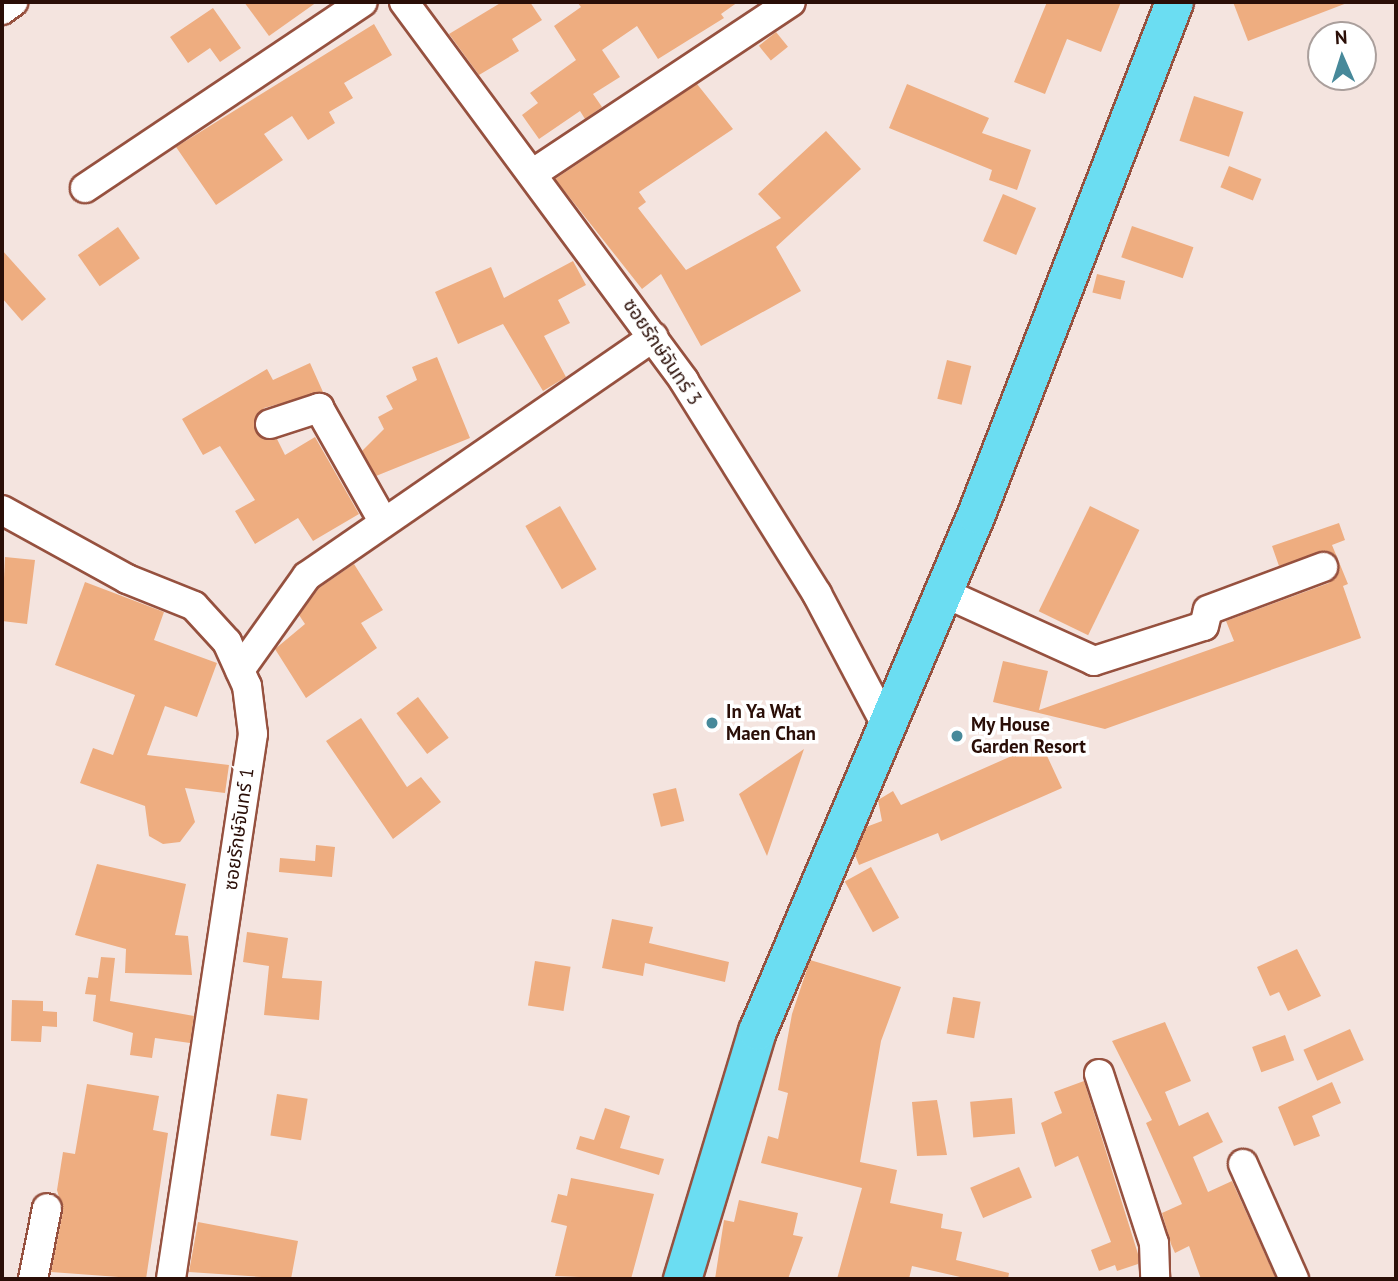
<!DOCTYPE html>
<meta charset="utf-8">
<style>
body{margin:0}
#map{position:relative;width:1398px;height:1281px;overflow:hidden;background:#f4e4df;font-family:"PT Sans","Noto Sans Thai",sans-serif}
div>[style]{position:absolute}
.building>*{inset:0;background:#eead80;transform-origin:0 0}
.roads{filter:drop-shadow(2px 0 #96513f) drop-shadow(-2px 0 #96513f) drop-shadow(0 2px #96513f) drop-shadow(0 -2px #96513f)}
.minor>*{height:28px;margin:-14px;padding:0 14px;transform-origin:14px;border-radius:14px;background:#fff}
.major>*{height:37px;margin:-18.5px;padding:0 18.5px;transform-origin:18.5px;border-radius:18.5px;background:#6bddf2}
.dots>*{width:19px;height:19px;translate:-50% -50%;box-sizing:border-box;border:4px solid #fff;border-radius:50%}
span{translate:-50% -50%;white-space:nowrap;text-align:center;line-height:1.15;-webkit-text-stroke:7px #fff;paint-order:stroke}
.street-label{font-size:19px;color:#2a0e07}
.poi-label{font-size:19px;color:#2a0e07;font-weight:700}
.left{translate:0 -50%;text-align:left}
.frame{position:absolute;inset:0;border:4px solid #2a0e07;pointer-events:none}
.north{position:absolute;left:1307px;top:21px;width:70px;height:70px;box-sizing:border-box;background:#fff;border:2px solid #aa9f9c;border-radius:50%;rotate:357deg;font-size:19px;font-weight:700;line-height:28px;text-align:center;color:#2a0e07}
.north::after{content:'';display:block;margin:auto;width:24px;height:32px;background:#47899a;clip-path:polygon(50% 0,100% 100%,50% 72%,0 100%)}
</style>
<div id="map">
<div class="building">
<div style="clip-path:polygon(244px 2px,317px 2px,269px 36px)"></div>
<div style="clip-path:polygon(502px 2px,530px 2px,542px 20px,512px 39px,519px 51px,479px 75px,449px 34px)"></div>
<div style="clip-path:polygon(577px 2px,738px 2px,721px 14px,724px 18px,658px 59px,637px 26px,602px 50px,620px 77px,593px 94px,602px 107px,585px 119px,580px 111px,539px 139px,522px 115px,538px 103px,530px 93px,576px 60px,554px 26px,581px 7px)"></div>
<div style="clip-path:polygon(1047px 2px,1121px 2px,1101px 52px,1067px 39px,1045px 94px,1014px 82px)"></div>
<div style="clip-path:polygon(1233px 2px,1347px 2px,1347px 3px,1248px 41px)"></div>
<div style="clip-path:polygon(213px 8px,241px 48px,220px 62px,210px 48px,188px 63px,170px 37px)"></div>
<div style="clip-path:polygon(374px 24px,392px 55px,344px 83px,353px 98px,329px 112px,335px 123px,308px 140px,292px 116px,264px 134px,283px 160px,216px 205px,176px 147px)"></div>
<div style="left:776px;top:32px;width:19px;height:22px;rotate:51deg"></div>
<div style="clip-path:polygon(697px 84px,733px 129px,639px 192px,646px 202px,638px 208px,686px 270px,781px 218px,758px 194px,826px 131px,861px 169px,776px 247px,801px 291px,701px 346px,661px 274px,642px 289px,555px 179px)"></div>
<div style="clip-path:polygon(907px 84px,989px 118px,982px 133px,1031px 150px,1017px 190px,989px 180px,992px 170px,889px 128px)"></div>
<div style="left:1194px;top:96px;width:52px;height:47px;rotate:18deg"></div>
<div style="left:1229px;top:166px;width:35px;height:23px;rotate:22deg"></div>
<div style="left:1003px;top:194px;width:36px;height:51px;rotate:23deg"></div>
<div style="left:1132px;top:226px;width:65px;height:33px;rotate:19deg"></div>
<div style="left:118px;top:227px;width:38px;height:49px;rotate:55deg"></div>
<div style="clip-path:polygon(2px 250px,46px 299px,22px 321px,2px 298px)"></div>
<div style="clip-path:polygon(573px 261px,586px 285px,558px 300px,570px 323px,544px 336px,566px 377px,543px 391px,503px 324px,458px 344px,435px 292px,491px 267px,504px 298px)"></div>
<div style="left:1097px;top:274px;width:29px;height:19px;rotate:14deg"></div>
<div style="clip-path:polygon(437px 357px,470px 438px,376px 476px,362px 451px,384px 429px,378px 417px,393px 409px,386px 396px,417px 380px,412px 367px)"></div>
<div style="left:947px;top:360px;width:25px;height:40px;rotate:14deg"></div>
<div style="clip-path:polygon(310px 363px,323px 392px,264px 408px,254px 428px,266px 440px,277px 439px,285px 455px,315px 437px,359px 514px,313px 541px,298px 518px,255px 544px,235px 511px,255px 500px,220px 446px,203px 455px,182px 419px,267px 369px,273px 380px)"></div>
<div style="left:560px;top:506px;width:73px;height:40px;rotate:60deg"></div>
<div style="left:1090px;top:506px;width:55px;height:117px;rotate:26deg"></div>
<div style="clip-path:polygon(1339px 523px,1345px 540px,1332px 545px,1348px 584px,1343px 586px,1361px 638px,1105px 729px,993px 702px,1003px 661px,1048px 671px,1039px 710px,1234px 641px,1226px 621px,1329px 583px,1339px 570px,1334px 555px,1325px 551px,1279px 566px,1272px 546px)"></div>
<div style="clip-path:polygon(5px 557px,35px 560px,27px 624px,2px 621px)"></div>
<div style="clip-path:polygon(354px 564px,383px 610px,361px 623px,377px 648px,306px 698px,275px 649px,305px 624px,299px 615px,319px 588px)"></div>
<div style="clip-path:polygon(85px 582px,164px 612px,154px 640px,217px 663px,197px 717px,165px 706px,147px 755px,229px 765px,225px 793px,185px 788px,195px 822px,180px 842px,163px 844px,149px 836px,145px 806px,80px 783px,93px 748px,113px 755px,135px 695px,55px 665px)"></div>
<div style="left:418px;top:697px;width:51px;height:27px;rotate:53deg"></div>
<div style="clip-path:polygon(361px 718px,407px 787px,421px 777px,441px 802px,393px 839px,326px 741px)"></div>
<div style="clip-path:polygon(1041px 743px,1062px 788px,941px 841px,938px 833px,859px 865px,855px 855px,866px 827px,882px 821px,878px 800px,893px 791px,901px 805px)"></div>
<div style="clip-path:polygon(804px 749px,767px 856px,739px 794px)"></div>
<div style="left:676px;top:788px;width:34px;height:24px;rotate:76deg"></div>
<div style="clip-path:polygon(316px 845px,335px 847px,332px 877px,279px 872px,280px 858px,315px 861px)"></div>
<div style="clip-path:polygon(97px 864px,186px 884px,175px 935px,188px 936px,192px 975px,125px 973px,126px 949px,75px 935px)"></div>
<div style="left:871px;top:867px;width:58px;height:30px;rotate:61deg"></div>
<div style="clip-path:polygon(612px 919px,653px 927px,649px 943px,729px 962px,725px 982px,645px 963px,643px 976px,602px 968px)"></div>
<div style="clip-path:polygon(247px 932px,288px 938px,282px 978px,322px 981px,319px 1020px,264px 1015px,269px 966px,243px 962px)"></div>
<div style="clip-path:polygon(1297px 949px,1321px 996px,1288px 1011px,1279px 992px,1270px 996px,1257px 967px)"></div>
<div style="clip-path:polygon(101px 957px,115px 958px,110px 1001px,194px 1016px,190px 1043px,155px 1038px,152px 1058px,130px 1055px,133px 1033px,93px 1021px,96px 995px,85px 994px,88px 977px,98px 978px)"></div>
<div style="clip-path:polygon(810px 960px,901px 987px,881px 1041px,860px 1162px,897px 1170px,890px 1203px,943px 1214px,941px 1228px,962px 1232px,956px 1260px,1009px 1273px,1008px 1279px,969px 1279px,912px 1266px,909px 1279px,837px 1279px,862px 1188px,761px 1163px,768px 1136px,778px 1139px,788px 1093px,778px 1090px,792px 1014px)"></div>
<div style="left:535px;top:961px;width:36px;height:45px;rotate:9deg"></div>
<div style="left:953px;top:997px;width:28px;height:37px;rotate:10deg"></div>
<div style="clip-path:polygon(12px 1000px,43px 1001px,43px 1011px,57px 1012px,57px 1027px,42px 1026px,41px 1042px,11px 1041px)"></div>
<div style="clip-path:polygon(1165px 1022px,1191px 1081px,1165px 1092px,1179px 1126px,1208px 1112px,1223px 1142px,1193px 1157px,1208px 1192px,1232px 1181px,1276px 1279px,1201px 1279px,1189px 1246px,1175px 1253px,1171px 1244px,1162px 1213px,1182px 1204px,1146px 1123px,1152px 1120px,1112px 1041px)"></div>
<div style="left:1350px;top:1029px;width:34px;height:51px;rotate:66deg"></div>
<div style="left:1285px;top:1035px;width:27px;height:35px;rotate:70deg"></div>
<div style="clip-path:polygon(1084px 1081px,1138px 1254px,1138px 1264px,1117px 1271px,1115px 1265px,1099px 1271px,1091px 1250px,1111px 1242px,1078px 1156px,1055px 1167px,1041px 1123px,1062px 1113px,1054px 1092px)"></div>
<div style="clip-path:polygon(1332px 1082px,1341px 1103px,1312px 1116px,1320px 1136px,1294px 1146px,1278px 1107px)"></div>
<div style="clip-path:polygon(87px 1084px,159px 1096px,153px 1130px,168px 1133px,146px 1279px,51px 1272px,63px 1211px,57px 1190px,63px 1152px,75px 1154px)"></div>
<div style="left:277px;top:1094px;width:31px;height:42px;rotate:9deg"></div>
<div style="left:1012px;top:1098px;width:36px;height:42px;rotate:85deg"></div>
<div style="clip-path:polygon(937px 1100px,947px 1155px,917px 1156px,912px 1102px)"></div>
<div style="clip-path:polygon(605px 1108px,630px 1116px,620px 1148px,664px 1159px,659px 1175px,576px 1149px,580px 1136px,594px 1140px)"></div>
<div style="left:1019px;top:1167px;width:33px;height:53px;rotate:67deg"></div>
<div style="clip-path:polygon(571px 1178px,654px 1194px,631px 1279px,555px 1276px,567px 1226px,551px 1222px,558px 1194px,567px 1196px)"></div>
<div style="clip-path:polygon(739px 1200px,798px 1213px,793px 1235px,803px 1237px,788px 1279px,715px 1279px,724px 1220px,734px 1222px)"></div>
<div style="clip-path:polygon(198px 1222px,298px 1241px,291px 1279px,189px 1272px)"></div>
</div>
<div class="roads">
<div class="minor">
<div style="left:404px;top:2px;width:471px;rotate:53.5deg"></div>
<div style="left:684px;top:381px;width:251px;rotate:58deg"></div>
<div style="left:817px;top:594px;width:148px;rotate:62.2deg"></div>
<div style="left:2px;top:10px;width:14px;rotate:-36deg"></div>
<div style="left:535px;top:172px;width:307px;rotate:-33.6deg"></div>
<div style="left:85px;top:188px;width:334px;rotate:-33.8deg"></div>
<div style="left:270px;top:424px;width:52px;rotate:-18.1deg"></div>
<div style="left:319px;top:408px;width:130px;rotate:60.5deg"></div>
<div style="left:2px;top:510px;width:143px;rotate:28.9deg"></div>
<div style="left:127px;top:579px;width:72px;rotate:21.9deg"></div>
<div style="left:194px;top:606px;width:49px;rotate:47.5deg"></div>
<div style="left:227px;top:642px;width:48px;rotate:65.6deg"></div>
<div style="left:247px;top:686px;width:48px;rotate:82.9deg"></div>
<div style="left:253px;top:734px;width:551px;rotate:98.56deg"></div>
<div style="left:940px;top:591px;width:169px;rotate:24.4deg"></div>
<div style="left:1094px;top:661px;width:115px;rotate:-17.7deg"></div>
<div style="left:1204px;top:626px;width:16px;rotate:-76deg"></div>
<div style="left:1208px;top:610px;width:123px;rotate:-20.5deg"></div>
<div style="left:240px;top:670px;width:115px;rotate:-54.5deg"></div>
<div style="left:307px;top:576px;width:421px;rotate:-34.6deg"></div>
<div style="left:1099px;top:1074px;width:178px;rotate:72deg"></div>
<div style="left:1154px;top:1243px;width:36px;rotate:88deg"></div>
<div style="left:1243px;top:1164px;width:126px;rotate:66.1deg"></div>
<div style="left:33px;top:1279px;width:72px;rotate:-78.8deg"></div>
</div>
<div class="major">
<div style="left:682px;top:1279px;width:259px;rotate:-73.2deg"></div>
<div style="left:757px;top:1031px;width:561px;rotate:-67.04deg"></div>
<div style="left:976px;top:514px;width:549px;rotate:-68.86deg"></div>
</div>
</div>
<div class="dots">
<div style="left:712px;top:723px;background:#47899a"></div>
<div style="left:957px;top:736px;background:#47899a"></div>
</div>
<div class="street-label">
<span style="left:662px;top:352px;rotate:56deg">ซอยรักษ์จันทร์ 3</span>
<span style="left:239px;top:829px;rotate:-82deg">ซอยรักษ์จันทร์ 1</span>
</div>
<div class="poi-label">
<span class="left" style="left:726px;top:723px">In Ya Wat<br>Maen Chan</span>
<span class="left" style="left:971px;top:736px">My House<br>Garden Resort</span>
</div>
<div class="frame"></div>
<div class="north">N</div>
</div>
